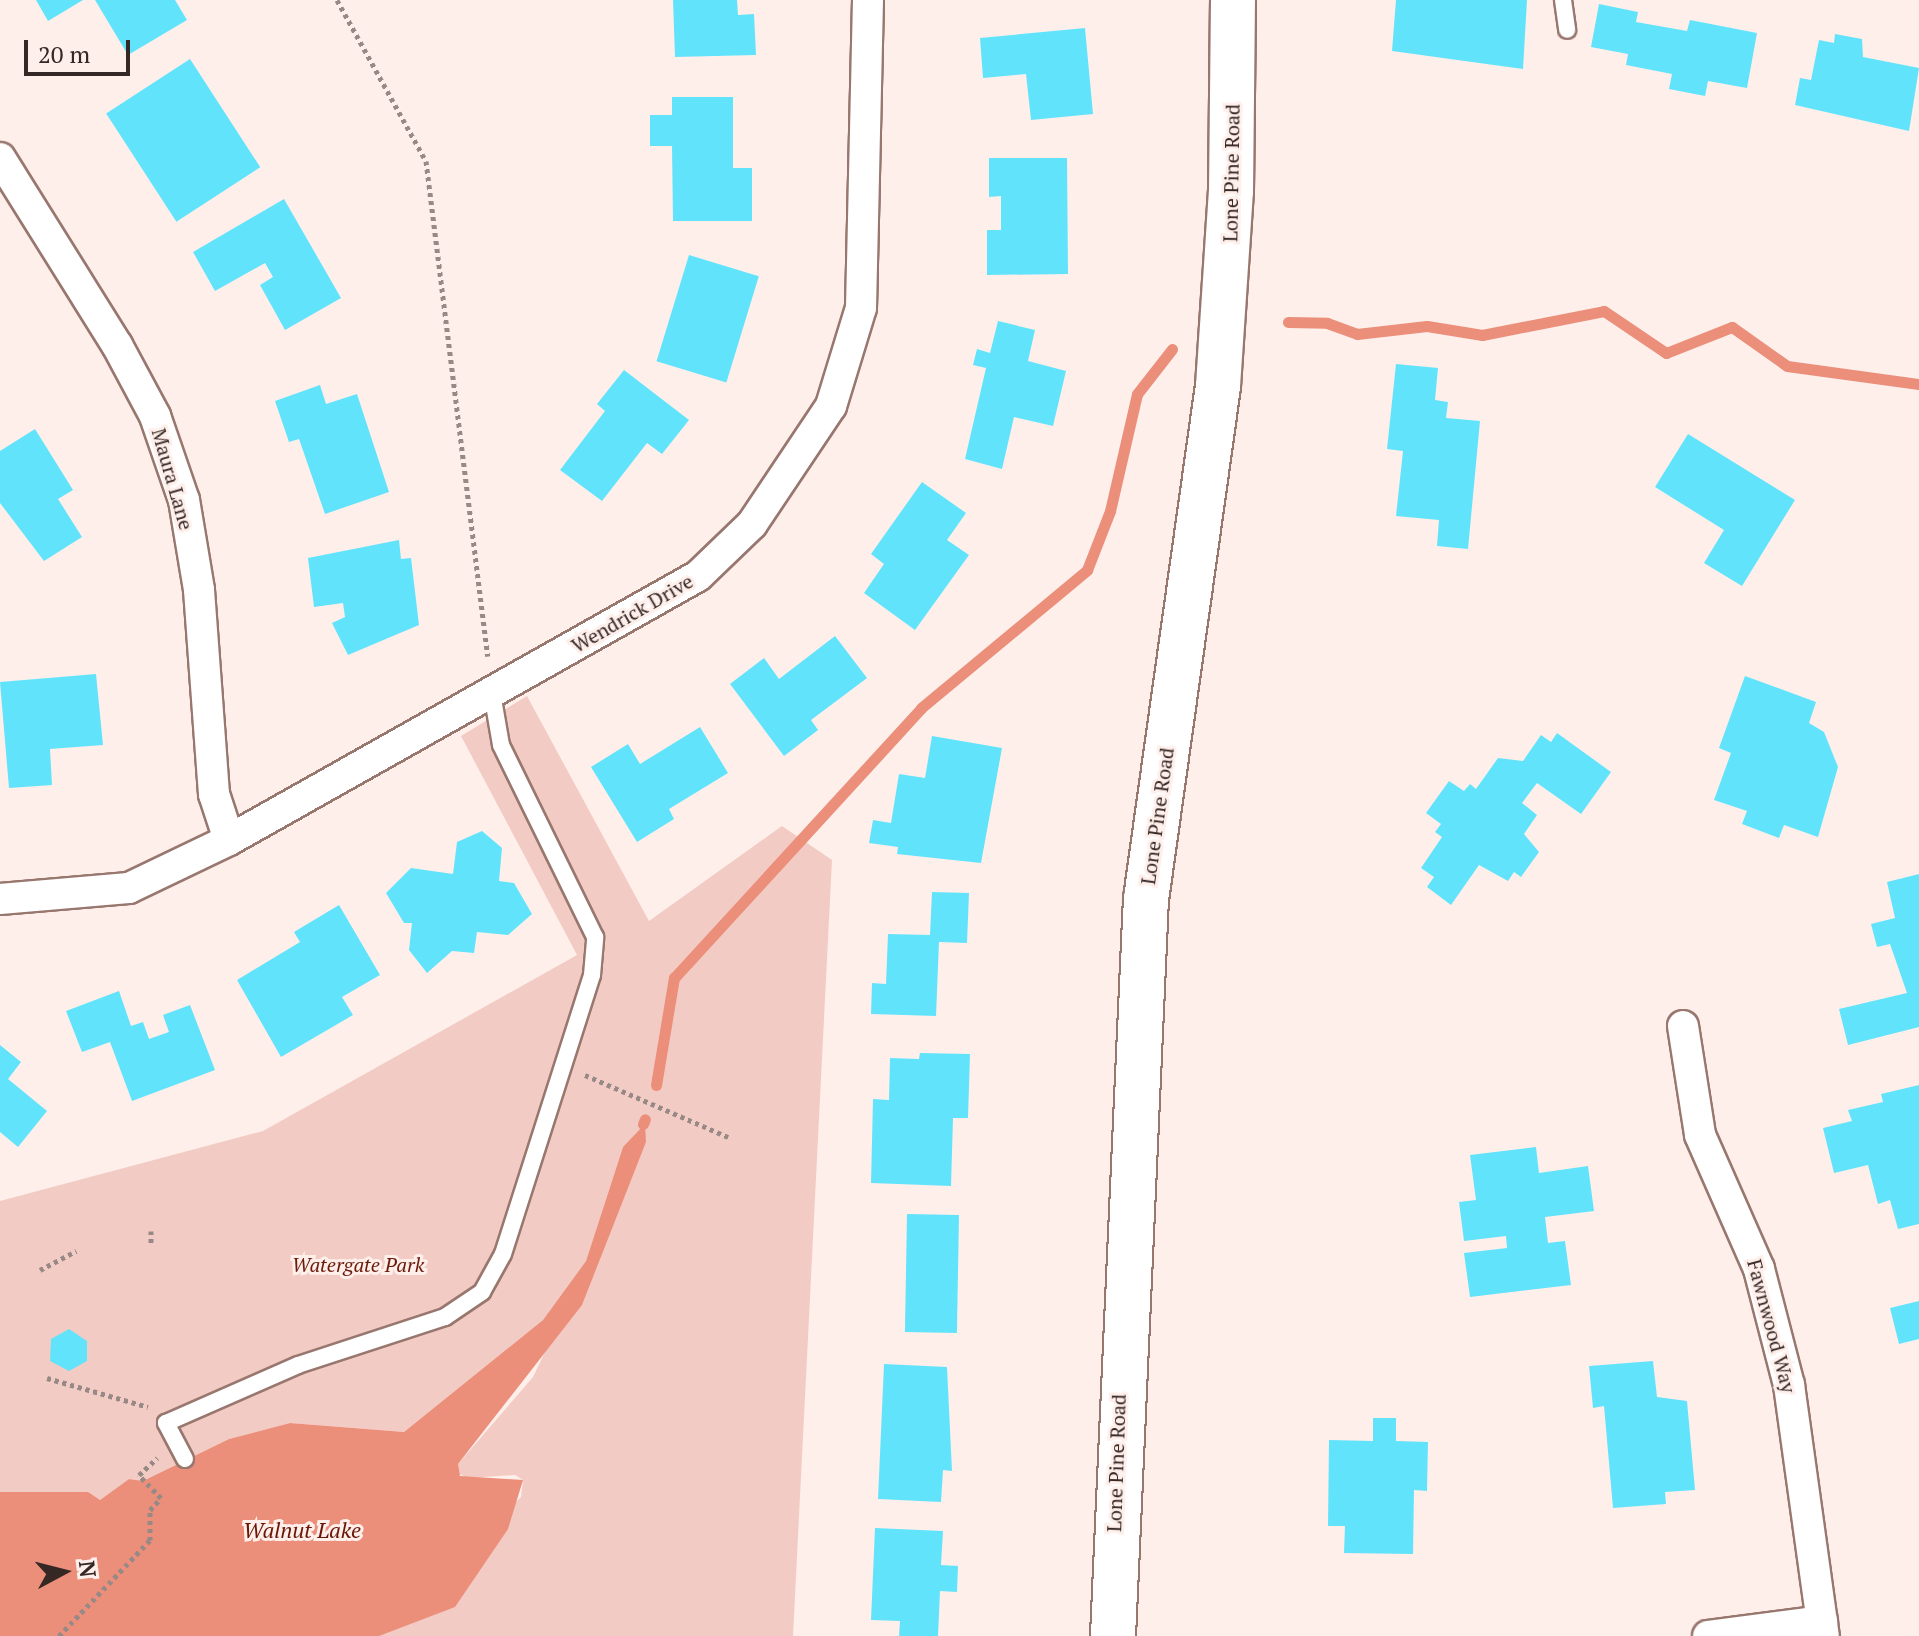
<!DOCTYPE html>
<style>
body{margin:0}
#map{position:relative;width:1919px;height:1636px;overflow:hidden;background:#feefeb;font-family:"PT Serif",serif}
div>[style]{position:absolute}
.green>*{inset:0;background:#f2ccc4}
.water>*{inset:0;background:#eb8e7a}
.stream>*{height:11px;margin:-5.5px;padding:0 5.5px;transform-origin:5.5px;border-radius:5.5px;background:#eb8e7a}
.building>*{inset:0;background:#61e4fb;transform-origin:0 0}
.path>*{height:5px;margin-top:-2.5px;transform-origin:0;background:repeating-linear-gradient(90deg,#988986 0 4px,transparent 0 8px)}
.roads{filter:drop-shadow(2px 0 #98776f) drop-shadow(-2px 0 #98776f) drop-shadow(0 2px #98776f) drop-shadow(0 -2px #98776f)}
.lane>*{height:16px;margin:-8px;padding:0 8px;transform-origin:8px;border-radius:8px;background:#fff}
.street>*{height:30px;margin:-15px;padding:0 15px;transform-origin:15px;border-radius:15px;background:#fff}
.secondary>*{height:44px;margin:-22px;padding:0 22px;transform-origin:22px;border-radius:22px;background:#fff}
span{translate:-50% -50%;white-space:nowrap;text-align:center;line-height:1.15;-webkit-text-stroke:6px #feefeb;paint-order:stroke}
.street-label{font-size:20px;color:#352724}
.park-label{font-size:20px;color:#6d1b0b;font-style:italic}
.water-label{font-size:22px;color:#6a1707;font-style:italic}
.north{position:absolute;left:24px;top:1532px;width:80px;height:80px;-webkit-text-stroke:6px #feefeb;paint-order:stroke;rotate:83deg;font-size:22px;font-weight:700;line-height:32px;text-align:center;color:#352724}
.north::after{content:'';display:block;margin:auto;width:28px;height:36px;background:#352724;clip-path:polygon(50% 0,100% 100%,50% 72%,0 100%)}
.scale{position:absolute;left:24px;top:40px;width:106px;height:36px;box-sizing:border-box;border:4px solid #352724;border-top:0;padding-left:10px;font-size:24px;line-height:28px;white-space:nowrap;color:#352724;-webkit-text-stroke:6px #feefeb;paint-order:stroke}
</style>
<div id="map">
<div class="green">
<div style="clip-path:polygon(527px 696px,649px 921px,782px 826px,832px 860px,793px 1636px,379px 1636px,521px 1497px,523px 1480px,515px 1475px,468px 1478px,455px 1472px,458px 1464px,533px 1377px,646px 1142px,623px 1147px,586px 1261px,543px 1320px,404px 1432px,290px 1423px,229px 1439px,143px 1481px,129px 1479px,100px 1500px,0 1492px,0 1201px,263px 1131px,577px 955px,461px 736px)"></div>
</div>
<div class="water">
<div style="clip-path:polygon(645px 1124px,646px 1142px,582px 1305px,458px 1464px,460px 1476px,523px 1480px,508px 1529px,455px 1607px,379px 1636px,0 1636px,0 1492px,88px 1492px,100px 1500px,129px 1479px,143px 1481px,229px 1439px,290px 1423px,404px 1432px,543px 1320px,586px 1261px,623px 1147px)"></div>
</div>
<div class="stream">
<div style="left:1288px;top:322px;width:39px;rotate:1deg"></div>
<div style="left:1327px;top:323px;width:32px;rotate:20deg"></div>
<div style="left:1357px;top:334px;width:70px;rotate:-6.5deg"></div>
<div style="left:1427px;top:326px;width:56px;rotate:9.3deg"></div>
<div style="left:1482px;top:335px;width:124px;rotate:-11.1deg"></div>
<div style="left:1604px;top:311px;width:75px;rotate:34.1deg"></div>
<div style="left:1666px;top:353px;width:71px;rotate:-21.5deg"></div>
<div style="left:1732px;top:327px;width:67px;rotate:35.3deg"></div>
<div style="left:1787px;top:366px;width:133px;rotate:7.8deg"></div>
<div style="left:656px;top:1085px;width:109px;rotate:-80.5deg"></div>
<div style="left:674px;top:978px;width:366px;rotate:-47.5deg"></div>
<div style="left:921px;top:708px;width:216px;rotate:-39.7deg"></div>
<div style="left:1087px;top:570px;width:63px;rotate:-68.7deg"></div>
<div style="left:1110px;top:511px;width:120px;rotate:-77deg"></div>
<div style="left:1137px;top:394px;width:57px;rotate:-52.1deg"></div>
<div style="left:643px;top:1124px;width:5px;rotate:-68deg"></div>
</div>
<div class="building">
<div style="clip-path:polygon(36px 0,83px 0,48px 21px)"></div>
<div style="clip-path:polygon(95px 0,175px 0,187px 20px,128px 55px)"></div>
<div style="clip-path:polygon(673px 0,737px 0,738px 15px,754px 14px,756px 55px,675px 57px)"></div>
<div style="clip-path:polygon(1396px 0,1527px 0,1523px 69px,1392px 51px)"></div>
<div style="clip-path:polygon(1599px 4px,1638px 12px,1636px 22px,1687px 31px,1690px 20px,1757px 33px,1747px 88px,1708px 81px,1705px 96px,1669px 89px,1672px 74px,1626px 65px,1628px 54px,1591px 47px)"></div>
<div style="clip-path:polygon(1085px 28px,1093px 114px,1031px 120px,1026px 74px,983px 78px,980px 38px)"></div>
<div style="clip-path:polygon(1835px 34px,1862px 39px,1863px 57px,1919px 68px,1909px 131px,1795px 105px,1800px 78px,1811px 80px,1819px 40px,1834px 43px)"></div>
<div style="left:190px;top:59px;width:129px;height:100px;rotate:57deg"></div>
<div style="clip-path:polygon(672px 97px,733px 97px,733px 168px,752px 168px,752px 221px,673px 221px,672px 146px,650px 146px,650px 115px,672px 115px)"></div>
<div style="clip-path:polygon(989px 158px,1067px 158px,1068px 274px,987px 275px,987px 230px,1001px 230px,1001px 196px,989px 197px)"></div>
<div style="clip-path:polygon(284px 199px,341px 298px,285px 330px,260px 285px,273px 277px,265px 263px,215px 291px,193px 252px)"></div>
<div style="left:689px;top:255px;width:73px;height:111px;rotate:17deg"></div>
<div style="clip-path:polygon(998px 321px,1035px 330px,1028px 361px,1066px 371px,1053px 426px,1014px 417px,1002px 469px,965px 459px,986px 368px,973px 365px,977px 349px,990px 353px)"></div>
<div style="clip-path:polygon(1396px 364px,1438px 368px,1435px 400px,1448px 402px,1446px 418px,1480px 421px,1468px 549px,1437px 546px,1439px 520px,1396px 516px,1403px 451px,1387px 449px)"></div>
<div style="clip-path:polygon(624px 370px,689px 420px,662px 454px,647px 443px,602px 501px,560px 470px,605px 411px,597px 404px)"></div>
<div style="clip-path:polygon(320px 385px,326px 404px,357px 394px,389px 492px,325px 514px,299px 439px,289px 442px,275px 401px)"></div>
<div style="clip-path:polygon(35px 429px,73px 490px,58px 499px,82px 537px,44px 561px,0 503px,0 451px)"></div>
<div style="clip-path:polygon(1688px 434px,1795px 500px,1742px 586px,1704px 563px,1724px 530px,1655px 487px)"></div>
<div style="clip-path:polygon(922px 482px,966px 513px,947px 540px,969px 555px,915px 630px,864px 593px,884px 564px,871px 554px)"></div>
<div style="clip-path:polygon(399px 540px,401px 559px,411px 558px,419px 625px,348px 655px,332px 623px,345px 617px,343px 603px,314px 607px,308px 558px)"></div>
<div style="clip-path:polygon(835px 636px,867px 678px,811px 720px,818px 730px,784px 756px,730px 684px,764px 658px,779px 679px)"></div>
<div style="clip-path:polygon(96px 674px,103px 745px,50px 749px,52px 785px,9px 788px,0 682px)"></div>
<div style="clip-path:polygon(1745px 676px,1816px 702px,1809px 723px,1824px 732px,1838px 767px,1818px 837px,1784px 825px,1779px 838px,1742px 824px,1747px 811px,1714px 800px,1731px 753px,1719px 748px)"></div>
<div style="clip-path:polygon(700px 727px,728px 773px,669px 809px,674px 819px,637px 842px,591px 767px,628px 744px,640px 764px)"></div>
<div style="clip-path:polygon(1557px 733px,1611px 772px,1581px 814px,1537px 783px,1522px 803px,1537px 815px,1524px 834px,1539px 852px,1521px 877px,1514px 872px,1508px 881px,1479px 865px,1451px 905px,1427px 887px,1434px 877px,1421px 868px,1442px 837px,1435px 832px,1441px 824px,1426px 813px,1449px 781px,1464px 791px,1470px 784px,1476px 789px,1498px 758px,1523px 761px,1541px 735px,1551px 742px)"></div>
<div style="clip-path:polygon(932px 736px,1002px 748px,981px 863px,897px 854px,898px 847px,869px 843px,873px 820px,891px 823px,899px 774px,925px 778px)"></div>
<div style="clip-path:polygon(482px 831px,502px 848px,499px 881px,514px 883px,532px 914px,508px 935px,477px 932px,474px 953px,452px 951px,427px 973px,409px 950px,412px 923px,404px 923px,386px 893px,411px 868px,453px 874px,457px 842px)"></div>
<div style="clip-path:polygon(1919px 874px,1919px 1027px,1848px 1045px,1839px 1009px,1907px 993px,1890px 944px,1877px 947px,1871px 924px,1895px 918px,1887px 882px)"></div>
<div style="clip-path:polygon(932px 892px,969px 893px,967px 943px,939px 942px,936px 1016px,871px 1014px,872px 983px,886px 984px,888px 934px,930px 935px)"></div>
<div style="clip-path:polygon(339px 905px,380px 975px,342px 997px,353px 1015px,281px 1057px,237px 980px,300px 942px,294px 932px)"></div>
<div style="clip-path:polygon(119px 991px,131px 1026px,143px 1022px,149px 1039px,169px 1032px,163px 1015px,190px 1005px,215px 1070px,132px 1101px,110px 1042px,82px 1052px,66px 1011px)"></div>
<div style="clip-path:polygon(0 1045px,21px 1062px,8px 1079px,47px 1111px,18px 1147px,0 1132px)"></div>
<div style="clip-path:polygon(920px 1053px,970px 1054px,968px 1118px,953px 1118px,951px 1186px,871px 1183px,873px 1099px,889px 1100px,890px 1058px,919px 1059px)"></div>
<div style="clip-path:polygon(1919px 1085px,1919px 1224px,1898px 1229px,1890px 1200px,1878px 1204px,1868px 1165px,1834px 1173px,1823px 1128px,1852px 1121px,1848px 1110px,1883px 1102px,1881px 1094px)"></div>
<div style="clip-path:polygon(1536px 1147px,1539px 1173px,1588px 1166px,1594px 1211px,1545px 1217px,1548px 1243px,1565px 1241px,1571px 1285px,1470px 1297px,1464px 1253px,1507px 1248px,1506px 1236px,1464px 1241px,1459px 1202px,1476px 1200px,1470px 1155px)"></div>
<div style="left:907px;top:1214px;width:52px;height:118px;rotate:1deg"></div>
<div style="clip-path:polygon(1919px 1301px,1919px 1339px,1899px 1344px,1890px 1308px)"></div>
<div style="clip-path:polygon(69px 1329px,87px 1341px,87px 1361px,69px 1371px,50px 1361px,51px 1339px)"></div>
<div style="clip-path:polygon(1653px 1361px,1657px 1397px,1687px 1401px,1695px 1490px,1665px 1492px,1666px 1504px,1613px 1508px,1604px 1406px,1593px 1408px,1589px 1366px)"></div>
<div style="clip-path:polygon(884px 1364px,947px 1367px,952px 1471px,943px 1470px,941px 1502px,878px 1499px)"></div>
<div style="clip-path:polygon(1373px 1418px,1396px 1418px,1396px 1441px,1428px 1442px,1427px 1491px,1414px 1490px,1413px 1554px,1344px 1553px,1345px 1526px,1328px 1526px,1329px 1440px,1373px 1441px)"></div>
<div style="clip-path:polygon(875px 1528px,943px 1531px,941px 1565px,958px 1566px,957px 1592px,940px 1591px,938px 1636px,899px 1636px,900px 1621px,871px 1620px)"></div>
</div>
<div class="path">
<div style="left:337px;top:0;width:184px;rotate:61.1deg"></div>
<div style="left:426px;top:161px;width:499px;rotate:82.9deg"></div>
<div style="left:585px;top:1075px;width:156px;rotate:23.4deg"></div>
<div style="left:151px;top:1231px;width:15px;rotate:90deg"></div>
<div style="left:40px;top:1270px;width:41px;rotate:-27.8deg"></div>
<div style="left:47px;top:1378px;width:105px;rotate:16deg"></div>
<div style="left:59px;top:1636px;width:132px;rotate:-46.5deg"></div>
<div style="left:150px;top:1540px;width:30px;rotate:-90deg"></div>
<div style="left:150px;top:1510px;width:16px;rotate:-47deg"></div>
<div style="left:161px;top:1498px;width:32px;rotate:-134deg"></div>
<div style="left:139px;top:1475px;width:25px;rotate:-43deg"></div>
</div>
<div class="roads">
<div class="lane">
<div style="left:1563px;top:0;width:30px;rotate:82deg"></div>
<div style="left:185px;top:1459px;width:41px;rotate:-117.8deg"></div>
<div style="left:166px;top:1423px;width:144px;rotate:-23.7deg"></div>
<div style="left:298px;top:1365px;width:155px;rotate:-18.1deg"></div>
<div style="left:445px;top:1317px;width:45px;rotate:-34deg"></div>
<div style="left:482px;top:1292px;width:43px;rotate:-61.1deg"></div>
<div style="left:503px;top:1254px;width:293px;rotate:-72.3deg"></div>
<div style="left:592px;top:975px;width:38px;rotate:-85deg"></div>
<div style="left:595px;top:937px;width:214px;rotate:-116.1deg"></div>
<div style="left:501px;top:745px;width:53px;rotate:-99.8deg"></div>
</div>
<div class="street">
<div style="left:0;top:158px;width:221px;rotate:58deg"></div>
<div style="left:117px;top:345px;width:81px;rotate:61.8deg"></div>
<div style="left:155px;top:416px;width:89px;rotate:71deg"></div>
<div style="left:184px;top:500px;width:91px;rotate:80.5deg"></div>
<div style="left:199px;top:590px;width:205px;rotate:85.8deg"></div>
<div style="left:214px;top:794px;width:48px;rotate:71.9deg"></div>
<div style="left:0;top:899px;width:129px;rotate:-4.9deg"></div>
<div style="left:129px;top:888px;width:111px;rotate:-25.6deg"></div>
<div style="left:229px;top:840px;width:538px;rotate:-29.38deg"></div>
<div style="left:698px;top:576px;width:75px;rotate:-43.9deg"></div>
<div style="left:752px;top:524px;width:142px;rotate:-56.2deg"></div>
<div style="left:831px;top:406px;width:102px;rotate:-73deg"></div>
<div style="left:861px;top:308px;width:308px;rotate:-88.7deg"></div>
<div style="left:1683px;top:1026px;width:110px;rotate:81.1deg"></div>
<div style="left:1700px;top:1135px;width:146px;rotate:66.2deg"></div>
<div style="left:1759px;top:1269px;width:120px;rotate:75.5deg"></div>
<div style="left:1789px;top:1385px;width:253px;rotate:82.1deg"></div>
<div style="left:1708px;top:1636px;width:115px;rotate:-7.5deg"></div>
</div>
<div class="secondary">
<div style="left:1113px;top:1636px;width:738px;rotate:-87.44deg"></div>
<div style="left:1146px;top:899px;width:518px;rotate:-82.01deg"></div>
<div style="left:1218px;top:386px;width:195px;rotate:-86.2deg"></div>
<div style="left:1231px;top:191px;width:191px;rotate:-89.4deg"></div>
</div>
</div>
<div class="street-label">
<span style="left:1231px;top:173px;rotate:-89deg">Lone Pine Road</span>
<span style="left:173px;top:479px;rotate:74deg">Maura Lane</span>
<span style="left:632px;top:613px;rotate:-30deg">Wendrick Drive</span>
<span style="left:1157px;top:816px;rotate:-82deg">Lone Pine Road</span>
<span style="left:1772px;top:1326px;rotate:75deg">Fawnwood Way</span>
<span style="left:1116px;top:1463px;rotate:-88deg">Lone Pine Road</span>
</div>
<div class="park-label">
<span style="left:358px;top:1264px">Watergate Park</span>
</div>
<div class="water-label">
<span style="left:302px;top:1530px">Walnut Lake</span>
</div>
<div class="north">N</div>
<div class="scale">20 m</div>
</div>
